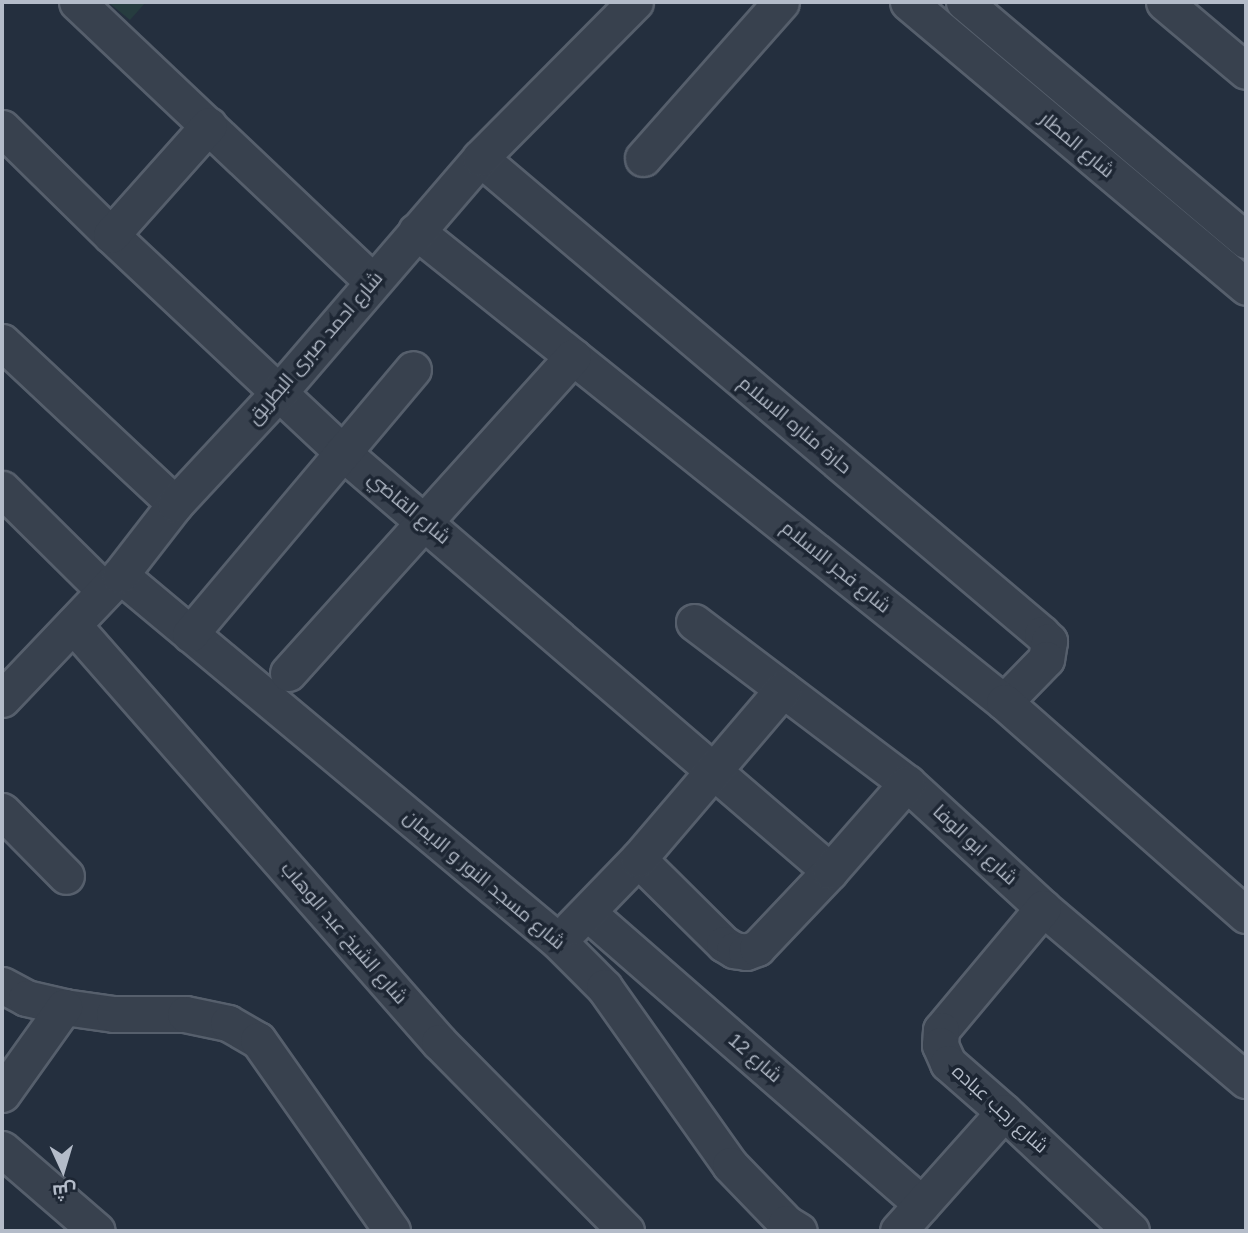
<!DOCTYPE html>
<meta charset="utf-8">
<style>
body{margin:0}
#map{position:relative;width:1248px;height:1233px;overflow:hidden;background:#242f3e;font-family:Helvetica,Cairo,sans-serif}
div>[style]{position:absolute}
.green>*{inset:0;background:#263c3f}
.roads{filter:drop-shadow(2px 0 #565f6c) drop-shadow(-2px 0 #565f6c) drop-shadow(0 2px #565f6c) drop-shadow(0 -2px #565f6c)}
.minor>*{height:35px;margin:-17.5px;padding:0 17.5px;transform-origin:17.5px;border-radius:17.5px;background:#38414e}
span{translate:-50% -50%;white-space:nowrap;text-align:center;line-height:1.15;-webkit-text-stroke:7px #1d2633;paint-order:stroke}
.street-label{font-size:19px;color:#b4bcc9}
.frame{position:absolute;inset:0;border:4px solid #b4bcc9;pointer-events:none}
.north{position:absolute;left:28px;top:1135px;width:70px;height:70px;-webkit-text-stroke:5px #1d2633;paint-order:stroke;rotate:176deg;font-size:19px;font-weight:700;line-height:28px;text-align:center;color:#b4bcc9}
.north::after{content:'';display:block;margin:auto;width:24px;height:32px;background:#b4bcc9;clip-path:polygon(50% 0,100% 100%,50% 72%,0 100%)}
</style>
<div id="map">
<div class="green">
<div style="clip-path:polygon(108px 2px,146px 2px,130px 20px)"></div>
</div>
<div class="roads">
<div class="minor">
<div style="left:77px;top:2px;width:406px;rotate:43.4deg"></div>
<div style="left:908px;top:2px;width:442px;rotate:40.1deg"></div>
<div style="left:964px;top:2px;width:369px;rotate:40.2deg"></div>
<div style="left:1164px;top:2px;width:107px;rotate:40.1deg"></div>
<div style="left:2px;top:128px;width:153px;rotate:44.5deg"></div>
<div style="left:111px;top:235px;width:317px;rotate:43.2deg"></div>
<div style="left:342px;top:452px;width:643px;rotate:40.65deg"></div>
<div style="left:480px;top:158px;width:736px;rotate:40.26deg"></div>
<div style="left:1042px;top:634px;width:10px;rotate:45deg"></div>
<div style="left:1049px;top:641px;width:18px;rotate:99deg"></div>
<div style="left:1046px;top:659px;width:60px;rotate:134.3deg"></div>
<div style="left:643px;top:158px;width:208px;rotate:-48.5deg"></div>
<div style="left:416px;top:231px;width:753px;rotate:38.7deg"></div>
<div style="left:1004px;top:702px;width:322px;rotate:41.4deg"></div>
<div style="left:111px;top:235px;width:147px;rotate:-48.3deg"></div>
<div style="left:2px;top:342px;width:237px;rotate:43.1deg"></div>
<div style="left:2px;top:489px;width:142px;rotate:44.7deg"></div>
<div style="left:120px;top:575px;width:571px;rotate:39.88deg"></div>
<div style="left:558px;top:941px;width:65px;rotate:45deg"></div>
<div style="left:604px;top:987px;width:218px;rotate:54.7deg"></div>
<div style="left:730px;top:1165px;width:81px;rotate:46deg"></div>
<div style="left:786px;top:1223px;width:15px;rotate:32deg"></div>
<div style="left:694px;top:622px;width:267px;rotate:37.1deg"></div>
<div style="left:907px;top:783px;width:185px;rotate:42.6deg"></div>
<div style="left:1043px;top:908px;width:266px;rotate:40.3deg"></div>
<div style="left:73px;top:625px;width:555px;rotate:48.73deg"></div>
<div style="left:439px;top:1042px;width:266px;rotate:45.3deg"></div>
<div style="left:190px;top:634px;width:346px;rotate:-49.9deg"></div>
<div style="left:288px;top:673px;width:426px;rotate:-48deg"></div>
<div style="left:2px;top:699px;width:171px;rotate:-46.4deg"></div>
<div style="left:120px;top:575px;width:90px;rotate:-52.2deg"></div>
<div style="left:175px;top:504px;width:153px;rotate:-47.1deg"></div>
<div style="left:279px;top:392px;width:308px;rotate:-49.3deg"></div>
<div style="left:480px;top:158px;width:220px;rotate:-45.2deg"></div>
<div style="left:2px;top:811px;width:91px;rotate:45.4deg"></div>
<div style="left:638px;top:859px;width:121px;rotate:44.7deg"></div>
<div style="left:724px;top:944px;width:12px;rotate:31deg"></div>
<div style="left:734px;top:950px;width:12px;rotate:9deg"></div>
<div style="left:746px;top:952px;width:12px;rotate:-20deg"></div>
<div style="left:757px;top:948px;width:106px;rotate:-46.5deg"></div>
<div style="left:830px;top:871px;width:117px;rotate:-48.8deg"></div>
<div style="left:1043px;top:908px;width:159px;rotate:129.9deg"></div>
<div style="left:941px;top:1030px;width:15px;rotate:94deg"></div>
<div style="left:940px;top:1045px;width:20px;rotate:66deg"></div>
<div style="left:948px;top:1063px;width:74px;rotate:41.2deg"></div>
<div style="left:1004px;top:1112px;width:174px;rotate:43.1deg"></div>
<div style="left:588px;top:913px;width:443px;rotate:41.1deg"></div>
<div style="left:572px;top:927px;width:95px;rotate:-45.9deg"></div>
<div style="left:638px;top:859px;width:223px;rotate:-49.5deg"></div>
<div style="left:2px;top:985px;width:27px;rotate:28deg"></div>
<div style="left:26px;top:998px;width:39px;rotate:13deg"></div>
<div style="left:64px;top:1007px;width:50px;rotate:8deg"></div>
<div style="left:114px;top:1014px;width:71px"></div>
<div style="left:185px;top:1014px;width:44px;rotate:11.8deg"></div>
<div style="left:228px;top:1023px;width:34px;rotate:30deg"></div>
<div style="left:258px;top:1040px;width:233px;rotate:54.9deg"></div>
<div style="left:2px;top:1094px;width:107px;rotate:-54.5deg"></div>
<div style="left:2px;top:1149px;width:125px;rotate:40.8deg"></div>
<div style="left:898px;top:1231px;width:159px;rotate:-48.3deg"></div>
</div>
</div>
<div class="street-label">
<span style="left:1077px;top:145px;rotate:40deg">شارع المطار</span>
<span style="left:315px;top:348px;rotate:-49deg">شارع احمد صبرى البطريق</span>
<span style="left:795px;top:425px;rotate:40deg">حارة مناره الاسلام</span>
<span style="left:409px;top:508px;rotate:40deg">شارع القاضي</span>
<span style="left:836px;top:567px;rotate:39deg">شارع فجر الاسلام</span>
<span style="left:975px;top:845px;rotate:43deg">شارع ابو الوفا</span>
<span style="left:484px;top:880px;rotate:40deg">شارع مسجد النور و الايمان</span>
<span style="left:344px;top:933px;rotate:49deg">شارع الشيخ عبد الوهاب</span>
<span style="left:755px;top:1058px;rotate:41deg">شارع 12</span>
<span style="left:1000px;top:1109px;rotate:42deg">شارع رجب عباده</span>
</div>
<div class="frame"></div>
<div class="north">ش</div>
</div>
